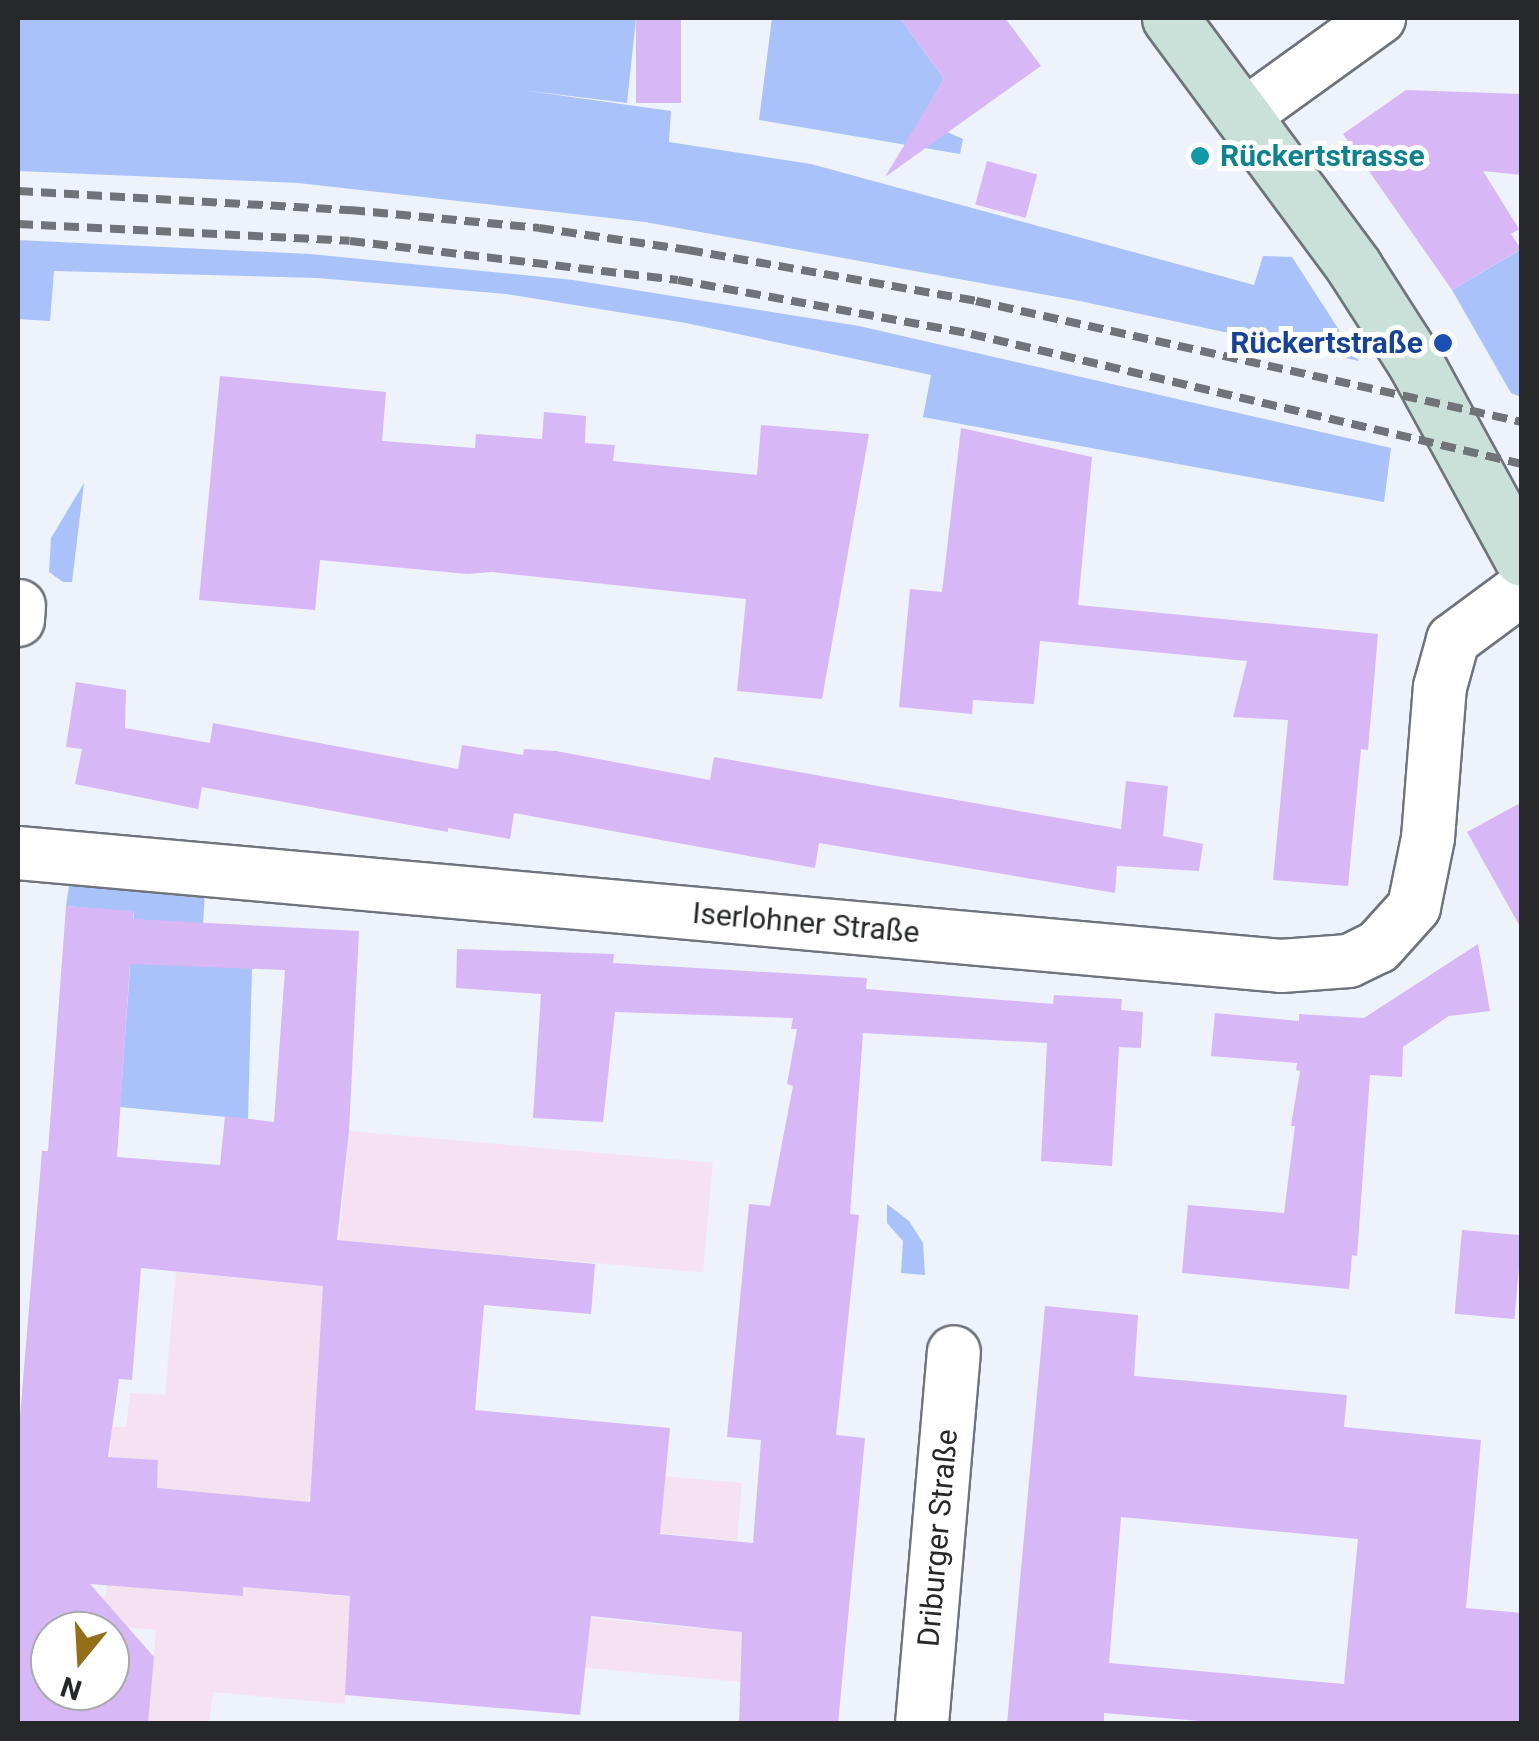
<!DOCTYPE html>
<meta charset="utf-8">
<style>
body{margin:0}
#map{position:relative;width:1539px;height:1741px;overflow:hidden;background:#edf2fb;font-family:Roboto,sans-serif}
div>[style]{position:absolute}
.industrial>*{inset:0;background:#f5e1f0;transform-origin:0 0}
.green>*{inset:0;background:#a9c2f9}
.building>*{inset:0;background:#d8b7f6;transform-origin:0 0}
.roads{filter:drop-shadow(2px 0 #6f737b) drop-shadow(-2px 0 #6f737b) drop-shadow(0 2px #6f737b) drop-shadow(0 -2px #6f737b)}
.minor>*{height:52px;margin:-26px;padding:0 26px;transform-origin:26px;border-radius:26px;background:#fff}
.secondary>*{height:55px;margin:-27.5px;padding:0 27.5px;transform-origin:27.5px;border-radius:27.5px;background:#c9e1d8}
.rail>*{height:8px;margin-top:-4px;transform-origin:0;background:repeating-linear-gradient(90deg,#707479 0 15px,transparent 0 23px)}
.dots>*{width:28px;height:28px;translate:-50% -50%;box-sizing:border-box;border:5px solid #fff;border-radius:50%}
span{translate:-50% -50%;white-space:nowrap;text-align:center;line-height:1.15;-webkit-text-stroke:10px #fff;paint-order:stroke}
.culture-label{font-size:30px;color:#0d838f;font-weight:700}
.left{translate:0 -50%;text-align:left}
.transit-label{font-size:30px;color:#164399;font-weight:700}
.right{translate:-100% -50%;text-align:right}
.street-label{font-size:30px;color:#26282b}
.frame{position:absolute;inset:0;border:20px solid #26282b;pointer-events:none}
.north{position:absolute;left:30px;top:1611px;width:100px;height:100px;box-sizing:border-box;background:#fff;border:2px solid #a8a9aa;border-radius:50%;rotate:198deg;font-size:28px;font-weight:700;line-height:40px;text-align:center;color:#26282b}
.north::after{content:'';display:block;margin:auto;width:35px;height:45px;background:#946f18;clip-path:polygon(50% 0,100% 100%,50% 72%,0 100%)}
</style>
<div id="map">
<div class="industrial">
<div style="left:349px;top:1131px;width:365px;height:110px;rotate:5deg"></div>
<div style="clip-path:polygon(176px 1272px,323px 1286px,314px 1445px,742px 1483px,737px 1541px,309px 1496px,308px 1502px,157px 1488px,158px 1460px,110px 1457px,112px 1427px,126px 1427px,130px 1393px,165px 1395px)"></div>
<div style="clip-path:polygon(107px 1577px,184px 1591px,242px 1596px,243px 1587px,699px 1628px,746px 1584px,742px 1682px,348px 1646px,345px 1704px,213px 1692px,209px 1723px,96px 1723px,150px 1697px,156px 1630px,96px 1624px,98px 1596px,106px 1597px)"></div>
</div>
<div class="green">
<div style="clip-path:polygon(18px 18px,636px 18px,627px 103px,522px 90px,671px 111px,669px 142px,811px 164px,1254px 285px,1263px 256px,1292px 257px,1359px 361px,1080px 301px,645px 222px,298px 183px,18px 171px)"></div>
<div style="clip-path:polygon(772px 18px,900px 18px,944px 79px,920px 120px,963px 139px,960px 154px,759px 120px)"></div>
<div style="clip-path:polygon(18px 240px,310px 254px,573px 280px,859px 326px,1391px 448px,1384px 502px,923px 417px,931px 375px,686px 323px,506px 294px,318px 278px,54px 271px,50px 321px,18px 319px)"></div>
<div style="clip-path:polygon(1518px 251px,1522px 251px,1521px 397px,1511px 393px,1452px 290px)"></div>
<div style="clip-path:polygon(84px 483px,72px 582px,63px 582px,49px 572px,51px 538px)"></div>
<div style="clip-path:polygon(70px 879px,205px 891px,203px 924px,252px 968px,248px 1119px,120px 1107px,134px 912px,66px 906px)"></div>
<div style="clip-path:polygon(887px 1204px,909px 1221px,923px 1243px,925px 1275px,901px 1273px,903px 1241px,887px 1223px)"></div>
</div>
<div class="building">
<div style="left:636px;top:18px;width:45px;height:85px"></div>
<div style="clip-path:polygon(900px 18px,1005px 18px,1041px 66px,885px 177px,944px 79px)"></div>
<div style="clip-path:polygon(1406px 90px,1522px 94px,1522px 175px,1483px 171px,1519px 229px,1511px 234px,1521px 249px,1452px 290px,1343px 134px)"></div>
<div style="left:987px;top:161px;width:52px;height:45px;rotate:15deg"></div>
<div style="clip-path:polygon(220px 376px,386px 392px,382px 441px,475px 448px,476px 434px,542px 439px,544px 412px,586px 416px,585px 443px,615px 445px,613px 461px,757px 475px,761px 425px,869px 434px,822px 699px,737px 691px,746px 599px,492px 572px,467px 574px,320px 560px,315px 610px,199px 600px)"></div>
<div style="clip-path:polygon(961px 428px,1092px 457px,1078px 605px,1378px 634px,1368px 750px,1361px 749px,1348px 886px,1273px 880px,1288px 720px,1233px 717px,1247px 661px,1040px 641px,1034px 704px,973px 700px,972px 714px,899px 707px,910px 589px,942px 592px)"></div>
<div style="clip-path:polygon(76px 682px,126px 690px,125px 728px,210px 743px,213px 723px,458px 769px,462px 745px,523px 755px,524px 749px,556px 751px,710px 780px,714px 757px,1121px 829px,1126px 781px,1168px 786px,1163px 836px,1203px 844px,1199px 871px,1117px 866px,1115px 893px,819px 843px,815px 868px,514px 813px,510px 839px,448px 828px,448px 832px,202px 787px,198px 809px,75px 784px,82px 749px,66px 747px)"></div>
<div style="clip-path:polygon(1522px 802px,1522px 930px,1467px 832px)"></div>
<div style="clip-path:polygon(evenodd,66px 906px,134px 911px,133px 919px,359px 931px,349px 1131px,337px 1240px,595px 1264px,591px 1314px,484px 1305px,475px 1410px,670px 1428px,660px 1534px,753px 1543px,761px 1440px,727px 1437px,749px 1204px,770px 1206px,793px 1086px,787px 1084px,797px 1029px,791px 1029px,793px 1018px,615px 1012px,603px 1122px,533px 1118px,541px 994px,456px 988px,457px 949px,614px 954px,613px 963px,867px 978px,866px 989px,1053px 1004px,1054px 995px,1122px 999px,1121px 1010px,1143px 1012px,1141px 1048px,1119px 1047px,1112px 1166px,1041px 1161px,1047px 1043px,863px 1033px,850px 1214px,859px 1215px,836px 1435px,865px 1438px,838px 1724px,739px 1724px,742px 1632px,591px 1616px,580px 1715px,345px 1695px,350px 1596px,243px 1587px,243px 1596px,90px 1584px,154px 1657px,148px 1724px,18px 1724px,18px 1441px,42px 1151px,48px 1151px,66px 906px,130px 964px,285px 970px,274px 1122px,225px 1116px,220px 1165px,117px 1157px,130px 964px,66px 906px,141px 1268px,323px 1286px,310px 1502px,157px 1488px,158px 1460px,108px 1457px,119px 1379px,132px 1380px,141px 1268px,66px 906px,50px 1631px,110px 1631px,110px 1691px,50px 1691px,50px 1631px)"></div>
<div style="clip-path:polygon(1478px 944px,1490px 1011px,1449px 1016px,1403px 1047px,1402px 1077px,1370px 1075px,1357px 1256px,1352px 1255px,1349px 1289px,1182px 1273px,1188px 1205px,1284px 1213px,1295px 1126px,1291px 1126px,1300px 1071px,1296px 1070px,1297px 1063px,1211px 1056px,1215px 1013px,1299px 1021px,1299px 1014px,1364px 1018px)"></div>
<div style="left:1462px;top:1230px;width:60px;height:84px;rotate:5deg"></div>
<div style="clip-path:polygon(evenodd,1045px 1306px,1138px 1315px,1134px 1376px,1347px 1395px,1344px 1427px,1481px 1440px,1466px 1608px,1522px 1613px,1522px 1724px,1236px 1724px,1104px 1713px,1104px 1724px,1007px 1724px,1045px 1306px,1121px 1517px,1358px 1539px,1344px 1684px,1109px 1663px,1121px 1517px)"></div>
</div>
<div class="roads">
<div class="minor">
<div style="left:1243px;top:116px;width:168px;rotate:-35.8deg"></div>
<div style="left:18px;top:620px;width:14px;rotate:-86deg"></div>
<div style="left:18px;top:853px;width:1268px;rotate:5.11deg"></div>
<div style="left:1281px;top:966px;width:68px;rotate:-4.2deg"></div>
<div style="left:1349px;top:961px;width:32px;rotate:-26deg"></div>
<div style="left:1378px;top:947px;width:54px;rotate:-48deg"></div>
<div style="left:1414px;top:907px;width:70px;rotate:-78.5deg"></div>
<div style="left:1428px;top:838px;width:151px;rotate:-85.5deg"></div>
<div style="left:1440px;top:687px;width:49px;rotate:-74.5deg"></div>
<div style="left:1453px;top:640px;width:86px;rotate:-36.5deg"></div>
<div style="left:922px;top:1724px;width:373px;rotate:-85.1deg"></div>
</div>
<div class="secondary">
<div style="left:1170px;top:18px;width:310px;rotate:53.5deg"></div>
<div style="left:1354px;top:267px;width:113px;rotate:57.3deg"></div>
<div style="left:1415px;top:362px;width:223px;rotate:61.4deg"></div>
</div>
</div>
<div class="rail">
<div style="left:18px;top:191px;width:333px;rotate:3.3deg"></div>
<div style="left:350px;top:210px;width:190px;rotate:5.4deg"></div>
<div style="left:539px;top:228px;width:151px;rotate:8.4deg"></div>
<div style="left:688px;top:250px;width:292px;rotate:10deg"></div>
<div style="left:976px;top:301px;width:559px;rotate:12.5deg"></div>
<div style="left:18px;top:224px;width:332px;rotate:2.9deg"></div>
<div style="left:350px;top:241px;width:330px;rotate:6.8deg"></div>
<div style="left:678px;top:280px;width:298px;rotate:10.4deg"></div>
<div style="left:971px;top:334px;width:566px;rotate:13.28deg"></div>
</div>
<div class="dots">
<div style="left:1200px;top:156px;background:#0f9aa8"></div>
<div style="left:1443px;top:343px;background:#1a4fb4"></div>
</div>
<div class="culture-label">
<span class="left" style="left:1220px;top:156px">Rückertstrasse</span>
</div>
<div class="transit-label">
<span class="right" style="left:1423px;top:343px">Rückertstraße</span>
</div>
<div class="street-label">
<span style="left:806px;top:923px;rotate:5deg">Iserlohner Straße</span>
<span style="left:938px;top:1538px;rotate:-85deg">Driburger Straße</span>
</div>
<div class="frame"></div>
<div class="north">N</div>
</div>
